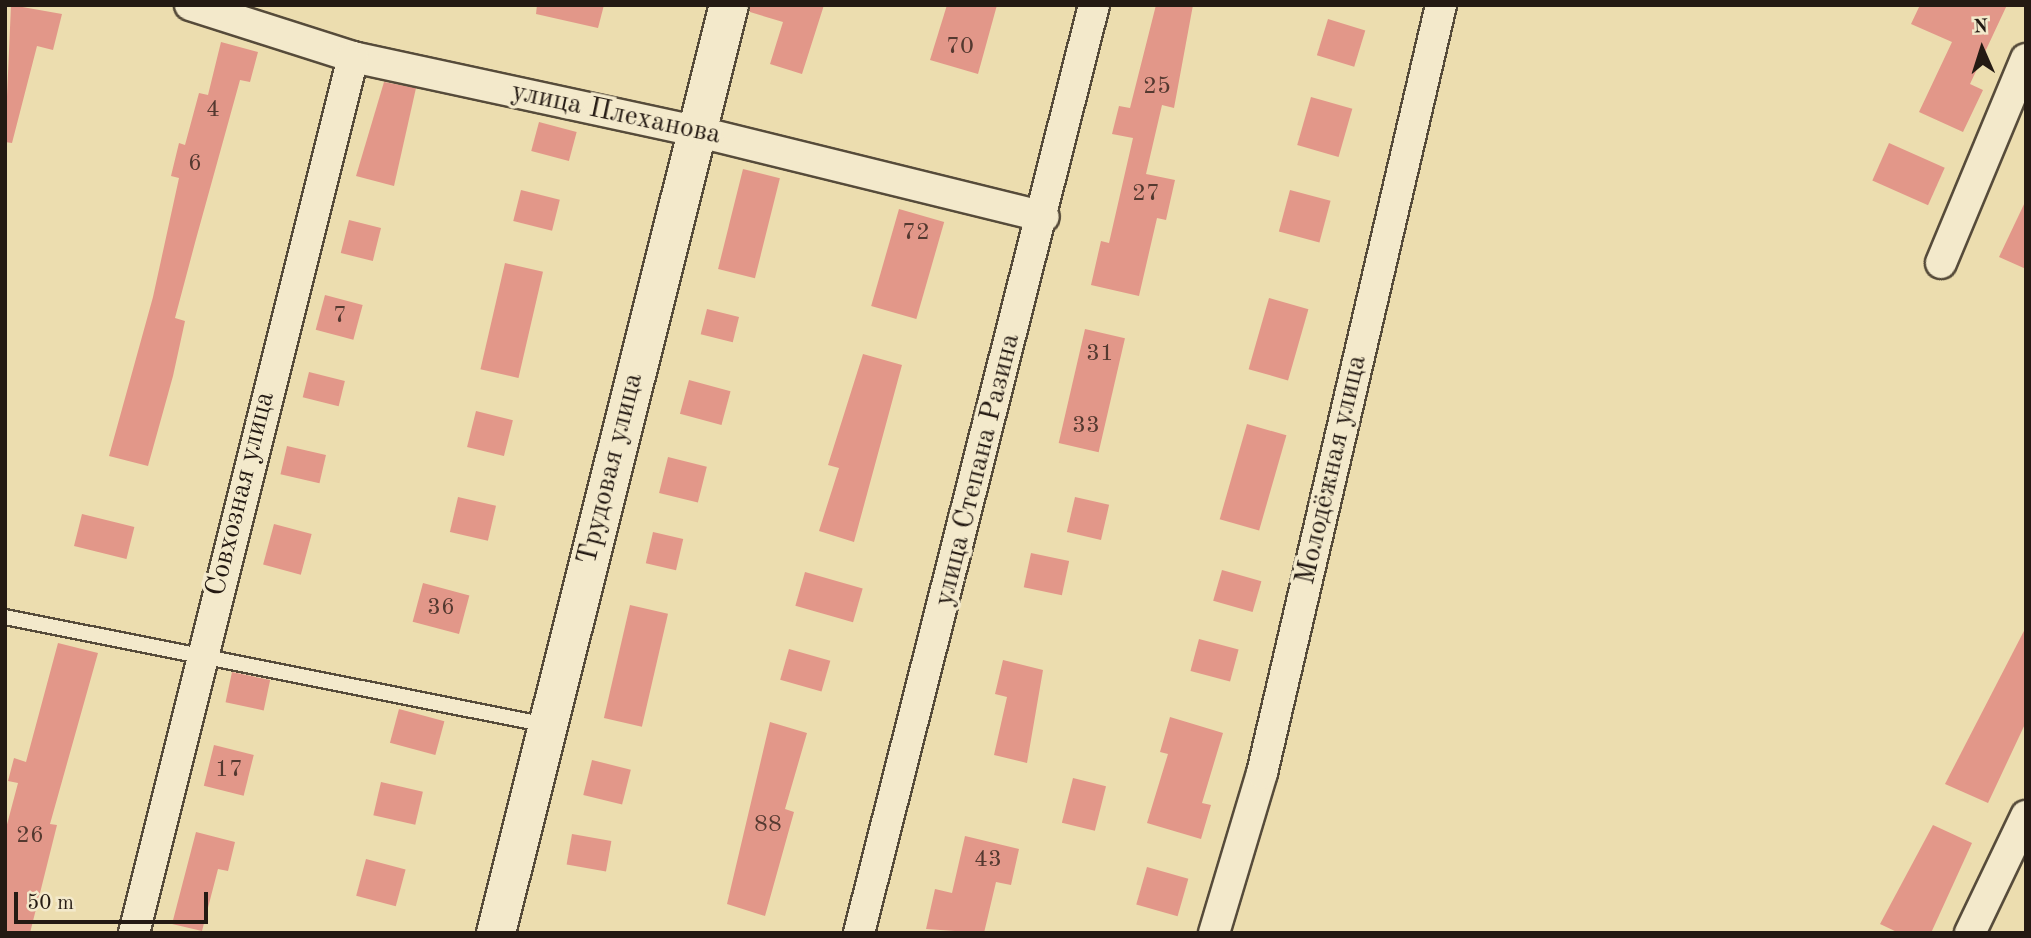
<!DOCTYPE html>
<meta charset="utf-8">
<style>
body{margin:0}
#map{position:relative;width:2031px;height:938px;overflow:hidden;background:#ecddaf;font-family:"Old Standard TT",serif}
div>[style]{position:absolute}
.building>*{inset:0;background:#e29789;transform-origin:0 0}
.roads{filter:drop-shadow(2px 0 #564b3a) drop-shadow(-2px 0 #564b3a) drop-shadow(0 2px #564b3a) drop-shadow(0 -2px #564b3a)}
.lane>*{height:14px;margin:-7px;padding:0 7px;transform-origin:7px;border-radius:7px;background:#f3e9cb}
.street>*{height:30px;margin:-15px;padding:0 15px;transform-origin:15px;border-radius:15px;background:#f3e9cb}
.secondary>*{height:38px;margin:-19px;padding:0 19px;transform-origin:19px;border-radius:19px;background:#f3e9cb}
span{translate:-50% -50%;white-space:nowrap;text-align:center;line-height:1.15;-webkit-text-stroke:7px #f3e9cb;paint-order:stroke}
.number-label{font-size:24px;color:#543930}
.number-label span{-webkit-text-stroke-width:0}
.street-label{font-size:28px;color:#241a13}
.frame{position:absolute;inset:0;border:7px solid #241a13;pointer-events:none}
.north{position:absolute;left:1947px;top:14px;width:70px;height:70px;-webkit-text-stroke:5px #f3e9cb;paint-order:stroke;rotate:357deg;font-size:19px;font-weight:700;line-height:28px;text-align:center;color:#241a13}
.north::after{content:'';display:block;margin:auto;width:24px;height:32px;background:#241a13;clip-path:polygon(50% 0,100% 100%,50% 72%,0 100%)}
.scale{position:absolute;left:14px;top:892px;width:194px;height:32px;box-sizing:border-box;border:4px solid #241a13;border-top:0;padding-left:9px;font-size:21px;line-height:24px;white-space:nowrap;color:#241a13;-webkit-text-stroke:5px #f3e9cb;paint-order:stroke}
</style>
<div id="map">
<div class="building">
<div style="clip-path:polygon(11px 5px,62px 14px,53px 50px,37px 46px,12px 143px,5px 142px)"></div>
<div style="clip-path:polygon(537px 5px,604px 5px,598px 28px,536px 14px)"></div>
<div style="clip-path:polygon(750px 5px,824px 5px,802px 74px,770px 64px,783px 22px,750px 12px)"></div>
<div style="clip-path:polygon(947px 5px,997px 5px,978px 74px,930px 60px)"></div>
<div style="clip-path:polygon(1156px 5px,1193px 5px,1174px 108px,1162px 105px,1146px 174px,1175px 180px,1166px 220px,1157px 218px,1139px 296px,1091px 285px,1101px 241px,1109px 243px,1133px 138px,1112px 134px,1119px 106px,1130px 108px)"></div>
<div style="clip-path:polygon(1920px 5px,2007px 5px,1970px 84px,1983px 90px,1963px 132px,1919px 112px,1952px 42px,1911px 24px)"></div>
<div style="left:1328px;top:19px;width:39px;height:38px;rotate:17deg"></div>
<div style="clip-path:polygon(221px 42px,258px 52px,250px 82px,240px 80px,196px 239px,175px 318px,185px 321px,173px 376px,148px 466px,109px 456px,153px 297px,179px 178px,171px 176px,179px 143px,185px 145px,199px 93px,208px 95px)"></div>
<div style="clip-path:polygon(384px 82px,416px 88px,394px 186px,356px 176px)"></div>
<div style="left:1311px;top:97px;width:43px;height:50px;rotate:16deg"></div>
<div style="left:539px;top:122px;width:39px;height:30px;rotate:15deg"></div>
<div style="left:1889px;top:143px;width:61px;height:41px;rotate:24deg"></div>
<div style="left:743px;top:169px;width:38px;height:103px;rotate:14deg"></div>
<div style="left:521px;top:190px;width:40px;height:32px;rotate:14deg"></div>
<div style="left:1290px;top:190px;width:42px;height:43px;rotate:15deg"></div>
<div style="clip-path:polygon(2026px 200px,2026px 269px,1999px 257px)"></div>
<div style="left:899px;top:209px;width:47px;height:101px;rotate:16deg"></div>
<div style="left:349px;top:220px;width:33px;height:34px;rotate:14deg"></div>
<div style="left:505px;top:263px;width:39px;height:109px;rotate:13deg"></div>
<div style="left:325px;top:295px;width:39px;height:36px;rotate:15deg"></div>
<div style="left:1269px;top:298px;width:41px;height:74px;rotate:16deg"></div>
<div style="left:707px;top:309px;width:33px;height:26px;rotate:14deg"></div>
<div style="left:1085px;top:329px;width:41px;height:117px;rotate:13deg"></div>
<div style="clip-path:polygon(863px 354px,902px 365px,854px 542px,819px 531px,839px 468px,828px 465px)"></div>
<div style="left:309px;top:372px;width:37px;height:26px;rotate:14deg"></div>
<div style="left:689px;top:380px;width:43px;height:35px;rotate:15deg"></div>
<div style="left:476px;top:411px;width:38px;height:37px;rotate:14deg"></div>
<div style="left:1247px;top:424px;width:41px;height:99px;rotate:16deg"></div>
<div style="left:287px;top:446px;width:40px;height:29px;rotate:13deg"></div>
<div style="left:668px;top:457px;width:40px;height:37px;rotate:14deg"></div>
<div style="left:458px;top:497px;width:39px;height:36px;rotate:13deg"></div>
<div style="left:1075px;top:497px;width:35px;height:36px;rotate:13deg"></div>
<div style="left:82px;top:514px;width:54px;height:33px;rotate:14deg"></div>
<div style="left:274px;top:524px;width:39px;height:42px;rotate:15deg"></div>
<div style="left:653px;top:532px;width:31px;height:32px;rotate:13deg"></div>
<div style="left:1031px;top:553px;width:39px;height:35px;rotate:12deg"></div>
<div style="left:1222px;top:570px;width:41px;height:32px;rotate:16deg"></div>
<div style="left:805px;top:572px;width:60px;height:35px;rotate:16deg"></div>
<div style="left:423px;top:583px;width:48px;height:40px;rotate:15deg"></div>
<div style="left:630px;top:605px;width:39px;height:116px;rotate:13deg"></div>
<div style="clip-path:polygon(2026px 627px,2026px 722px,1988px 803px,1945px 784px)"></div>
<div style="left:1199px;top:639px;width:41px;height:33px;rotate:15deg"></div>
<div style="clip-path:polygon(58px 643px,98px 653px,50px 824px,57px 825px,30px 933px,5px 933px,5px 832px,18px 783px,8px 781px,14px 758px,26px 762px)"></div>
<div style="left:789px;top:649px;width:43px;height:32px;rotate:16deg"></div>
<div style="clip-path:polygon(1003px 660px,1043px 670px,1027px 763px,994px 755px,1007px 697px,995px 694px)"></div>
<div style="left:232px;top:672px;width:39px;height:31px;rotate:12deg"></div>
<div style="left:399px;top:709px;width:47px;height:35px;rotate:15deg"></div>
<div style="clip-path:polygon(1170px 717px,1223px 733px,1202px 803px,1211px 805px,1201px 839px,1147px 823px,1168px 754px,1160px 752px)"></div>
<div style="clip-path:polygon(770px 722px,807px 733px,785px 809px,794px 812px,765px 916px,727px 904px)"></div>
<div style="left:214px;top:745px;width:41px;height:42px;rotate:14deg"></div>
<div style="left:592px;top:760px;width:40px;height:36px;rotate:14deg"></div>
<div style="left:1073px;top:778px;width:34px;height:46px;rotate:14deg"></div>
<div style="left:381px;top:782px;width:43px;height:34px;rotate:13deg"></div>
<div style="clip-path:polygon(1933px 825px,1972px 843px,1931px 933px,1899px 933px,1880px 924px)"></div>
<div style="clip-path:polygon(196px 832px,235px 842px,228px 871px,218px 869px,202px 931px,172px 924px)"></div>
<div style="left:572px;top:834px;width:40px;height:31px;rotate:10deg"></div>
<div style="clip-path:polygon(965px 836px,1019px 849px,1011px 885px,996px 882px,984px 933px,926px 929px,935px 889px,952px 893px)"></div>
<div style="left:366px;top:859px;width:41px;height:38px;rotate:15deg"></div>
<div style="left:1147px;top:867px;width:43px;height:39px;rotate:16deg"></div>
</div>
<div class="roads">
<div class="lane">
<div style="left:5px;top:617px;width:553px;rotate:11.27deg"></div>
</div>
<div class="street">
<div style="left:190px;top:5px;width:171px;rotate:17.7deg"></div>
<div style="left:353px;top:57px;width:350px;rotate:12.2deg"></div>
<div style="left:695px;top:131px;width:359px;rotate:13.8deg"></div>
<div style="left:1941px;top:263px;width:221px;rotate:-67.4deg"></div>
<div style="left:134px;top:933px;width:903px;rotate:-75.96deg"></div>
<div style="left:859px;top:933px;width:957px;rotate:-75.79deg"></div>
<div style="left:1214px;top:933px;width:167px;rotate:-73.3deg"></div>
<div style="left:1262px;top:773px;width:789px;rotate:-76.88deg"></div>
<div style="left:1970px;top:933px;width:130px;rotate:-64.4deg"></div>
</div>
<div class="secondary">
<div style="left:496px;top:933px;width:957px;rotate:-75.91deg"></div>
</div>
</div>
<div class="number-label">
<span style="left:960px;top:48px">70</span>
<span style="left:1157px;top:88px">25</span>
<span style="left:213px;top:111px">4</span>
<span style="left:195px;top:165px">6</span>
<span style="left:1146px;top:195px">27</span>
<span style="left:916px;top:234px">72</span>
<span style="left:340px;top:317px">7</span>
<span style="left:1100px;top:355px">31</span>
<span style="left:1086px;top:427px">33</span>
<span style="left:441px;top:609px">36</span>
<span style="left:229px;top:771px">17</span>
<span style="left:768px;top:826px">88</span>
<span style="left:30px;top:837px">26</span>
<span style="left:988px;top:861px">43</span>
</div>
<div class="street-label">
<span style="left:616px;top:114px;rotate:12deg">улица Плеханова</span>
<span style="left:611px;top:469px;rotate:-76deg">Трудовая улица</span>
<span style="left:978px;top:470px;rotate:-76deg">улица Степана Разина</span>
<span style="left:1332px;top:470px;rotate:-77deg">Молодёжная улица</span>
<span style="left:241px;top:494px;rotate:-76deg">Совхозная улица</span>
</div>
<div class="frame"></div>
<div class="north">N</div>
<div class="scale">50 m</div>
</div>
